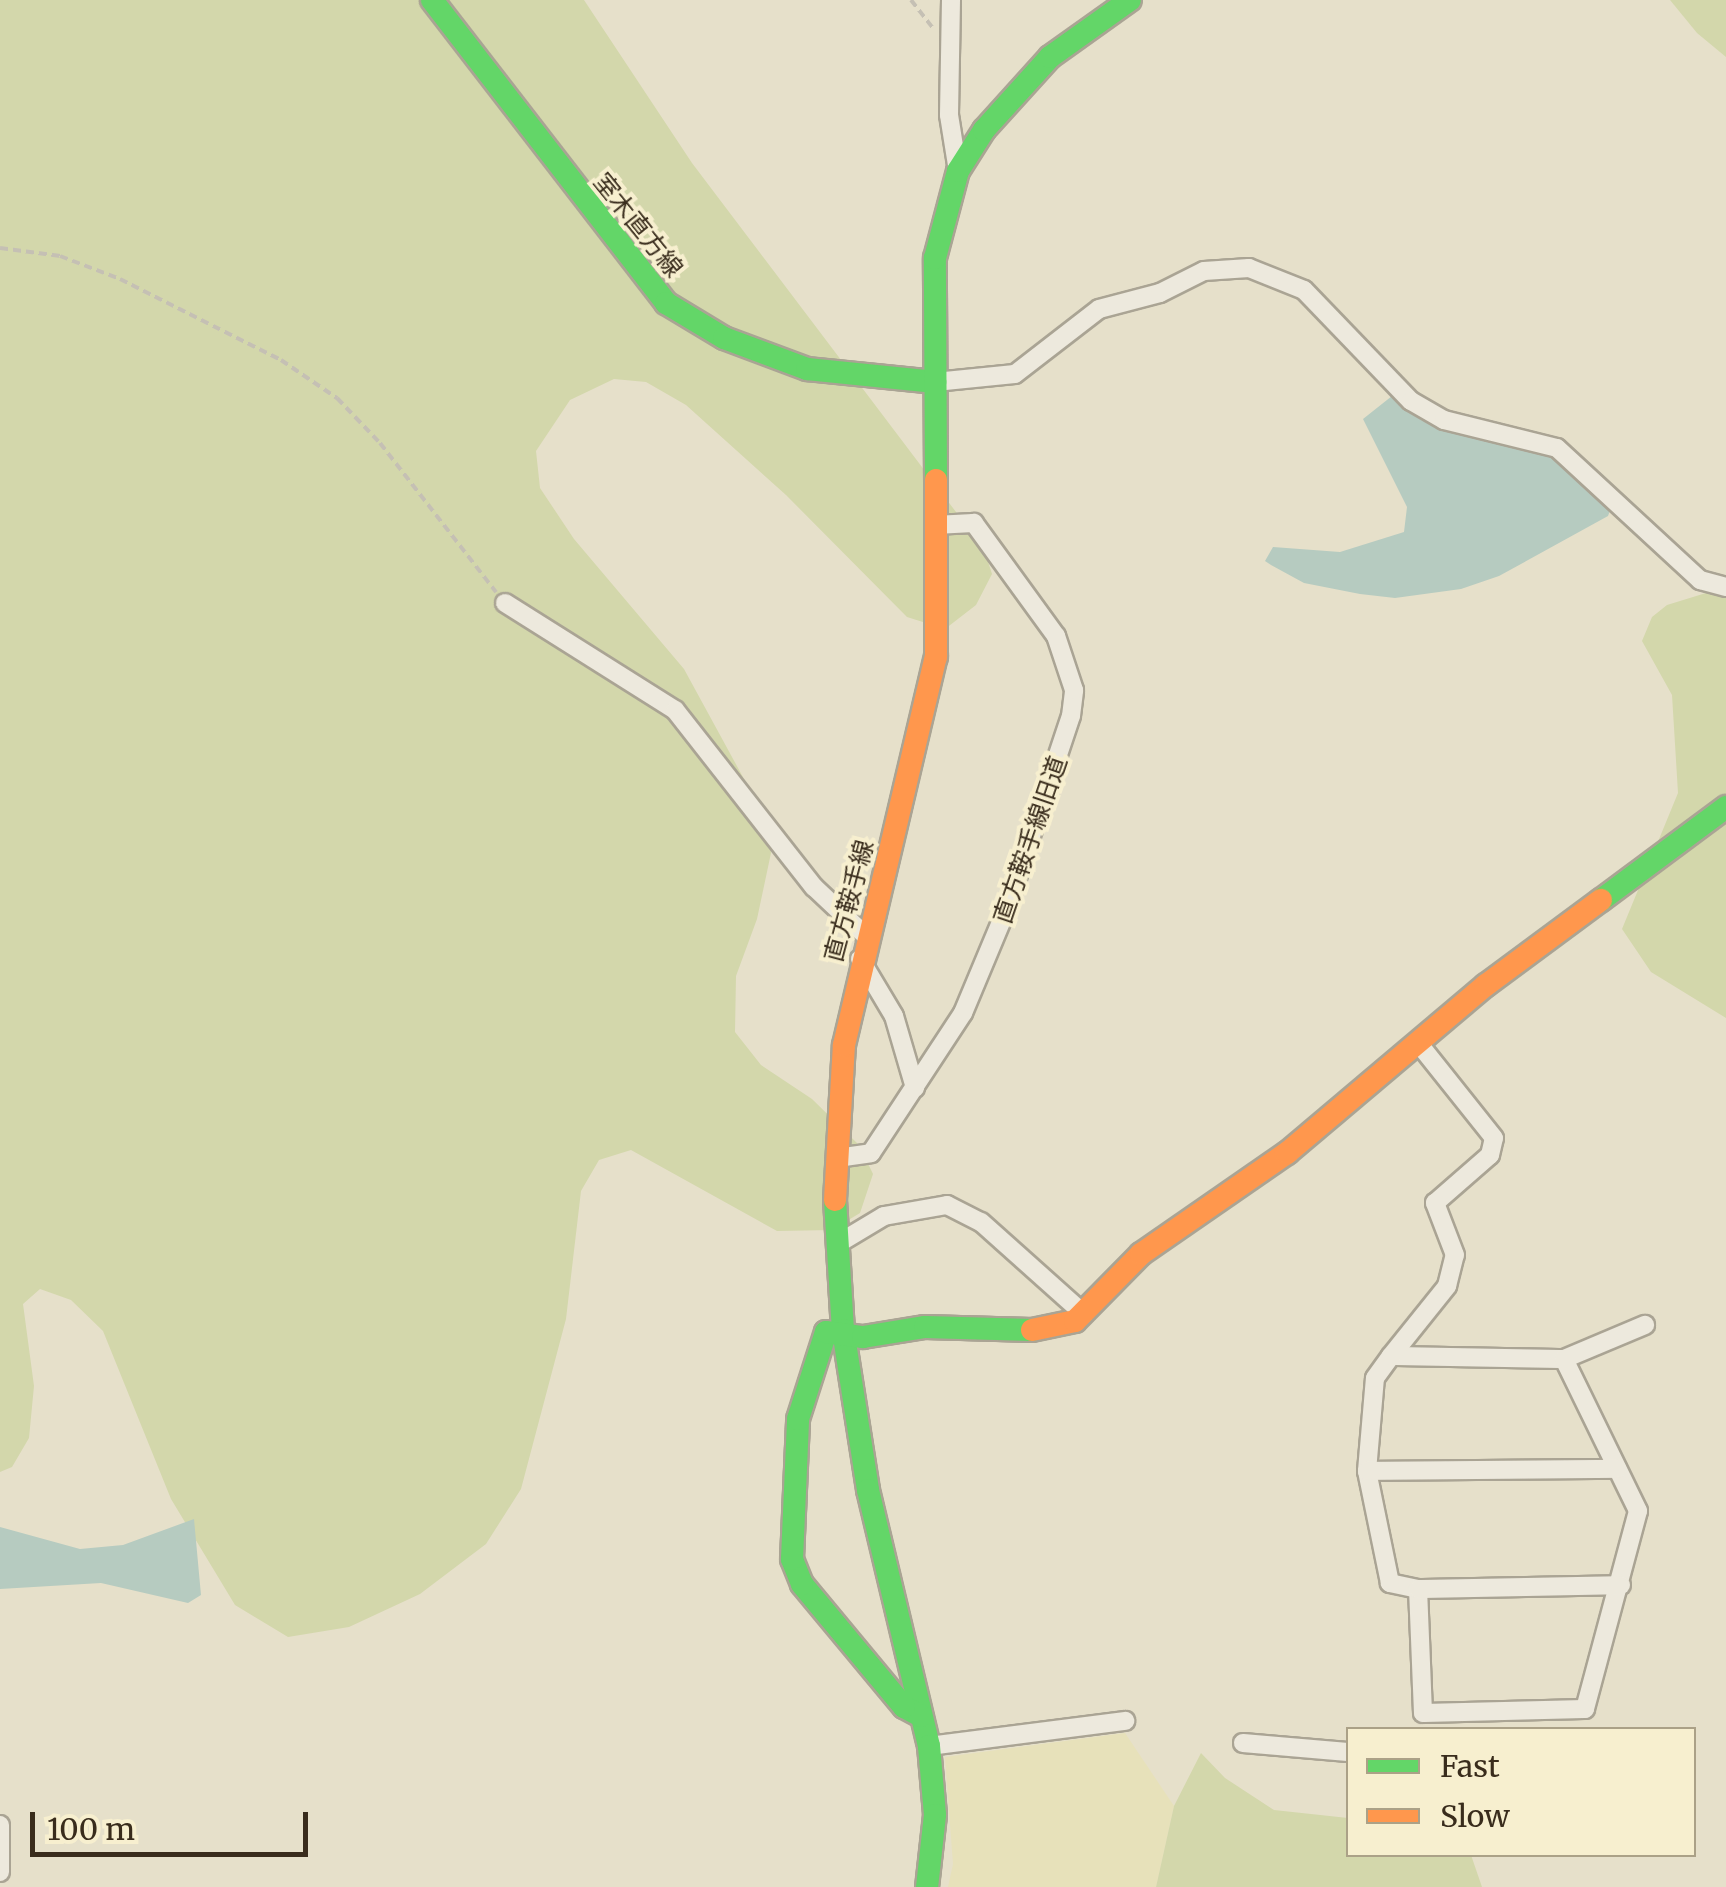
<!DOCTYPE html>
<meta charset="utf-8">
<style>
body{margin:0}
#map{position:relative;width:1726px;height:1887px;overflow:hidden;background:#e6e0ca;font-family:Merriweather,"Noto Sans JP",serif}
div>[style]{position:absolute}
.farmland>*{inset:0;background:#e7e1ba}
.green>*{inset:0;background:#d3d7ab}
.water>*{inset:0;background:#b6cbc0}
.path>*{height:4px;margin-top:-2px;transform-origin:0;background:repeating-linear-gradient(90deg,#c5c0b4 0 8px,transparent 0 13px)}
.roads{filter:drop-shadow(2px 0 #aaa494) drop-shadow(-2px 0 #aaa494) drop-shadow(0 2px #aaa494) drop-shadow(0 -2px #aaa494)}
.street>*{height:18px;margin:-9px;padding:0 9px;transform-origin:9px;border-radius:9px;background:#ede9dd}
.fast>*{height:22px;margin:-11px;padding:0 11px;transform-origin:11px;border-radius:11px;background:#63d668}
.slow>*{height:22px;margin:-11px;padding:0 11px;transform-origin:11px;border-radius:11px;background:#ff974d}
span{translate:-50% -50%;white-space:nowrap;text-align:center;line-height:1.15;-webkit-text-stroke:8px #f7efcf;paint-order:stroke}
.street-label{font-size:25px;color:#392c1c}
.legend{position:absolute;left:1346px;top:1727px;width:350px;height:130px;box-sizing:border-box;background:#f7efcf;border:2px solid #aba187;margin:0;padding:12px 18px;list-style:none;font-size:30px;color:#392c1c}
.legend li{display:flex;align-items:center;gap:20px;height:50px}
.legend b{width:50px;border:2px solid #aba187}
.scale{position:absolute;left:30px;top:1812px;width:278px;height:45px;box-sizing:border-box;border:5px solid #392c1c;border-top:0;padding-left:12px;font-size:30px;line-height:35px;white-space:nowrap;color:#392c1c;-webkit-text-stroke:8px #f7efcf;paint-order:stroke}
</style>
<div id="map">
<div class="farmland">
<div style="clip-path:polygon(1125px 1733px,1174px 1806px,1156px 1887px,948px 1887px,953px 1864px,945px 1757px)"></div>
</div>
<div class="green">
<div style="clip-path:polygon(0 0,584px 0,692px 163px,984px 549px,992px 574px,976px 605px,945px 629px,907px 617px,786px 495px,686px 405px,646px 382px,614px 379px,570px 400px,536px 451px,540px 488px,574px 539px,684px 669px,768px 823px,771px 853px,757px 919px,736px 976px,735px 1032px,761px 1065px,812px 1099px,859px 1145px,873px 1174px,860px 1213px,832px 1230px,777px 1231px,631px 1150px,599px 1160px,581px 1191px,566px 1319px,521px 1489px,486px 1544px,420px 1594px,349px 1627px,288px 1637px,235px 1605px,171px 1499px,103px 1331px,71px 1300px,40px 1289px,23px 1304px,34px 1386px,29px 1438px,12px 1467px,0 1472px)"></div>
<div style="clip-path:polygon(1670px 0,1726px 0,1726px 57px,1697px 33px)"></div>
<div style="clip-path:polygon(1706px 593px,1726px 593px,1726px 1018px,1651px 972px,1622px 929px,1678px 793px,1672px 695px,1642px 641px,1652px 617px,1667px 605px)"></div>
<div style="clip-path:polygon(1201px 1753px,1225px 1778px,1274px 1810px,1348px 1818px,1348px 1854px,1471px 1855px,1482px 1887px,1156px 1887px,1174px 1806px)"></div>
</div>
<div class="water">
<div style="clip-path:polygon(1392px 396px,1421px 420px,1556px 457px,1611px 508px,1608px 516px,1499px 576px,1461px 589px,1395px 598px,1360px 594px,1304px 583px,1271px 565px,1265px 561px,1273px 547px,1340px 552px,1404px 532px,1407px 507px,1363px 419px)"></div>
<div style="clip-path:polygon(194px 1519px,201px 1595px,188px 1603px,101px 1583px,0 1589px,0 1527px,80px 1549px,123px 1545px)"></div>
</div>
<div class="path">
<div style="left:911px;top:0;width:36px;rotate:52deg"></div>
<div style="left:0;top:248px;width:61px;rotate:7.6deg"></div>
<div style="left:60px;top:256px;width:64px;rotate:21deg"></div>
<div style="left:120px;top:279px;width:180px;rotate:26.7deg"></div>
<div style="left:281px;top:360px;width:68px;rotate:34.2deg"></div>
<div style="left:337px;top:398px;width:62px;rotate:46.3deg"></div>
<div style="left:380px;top:443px;width:189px;rotate:52.1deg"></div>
</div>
<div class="roads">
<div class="street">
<div style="left:951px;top:0;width:115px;rotate:91deg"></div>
<div style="left:949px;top:115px;width:57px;rotate:80.9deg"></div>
<div style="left:935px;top:382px;width:80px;rotate:-5.7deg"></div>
<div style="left:1015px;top:374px;width:106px;rotate:-37.7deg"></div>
<div style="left:1099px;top:309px;width:63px;rotate:-14.7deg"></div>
<div style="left:1160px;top:293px;width:49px;rotate:-26.6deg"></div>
<div style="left:1204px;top:271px;width:45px;rotate:-3.8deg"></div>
<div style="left:1249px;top:268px;width:59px;rotate:21.8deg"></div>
<div style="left:1304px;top:290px;width:154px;rotate:46.1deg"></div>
<div style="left:1411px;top:401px;width:38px;rotate:30deg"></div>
<div style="left:1444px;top:420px;width:116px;rotate:13.9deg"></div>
<div style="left:1557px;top:448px;width:195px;rotate:42.7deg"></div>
<div style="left:1700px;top:580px;width:27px;rotate:15deg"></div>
<div style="left:505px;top:603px;width:201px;rotate:32.2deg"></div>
<div style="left:675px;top:710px;width:225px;rotate:51.9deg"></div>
<div style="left:814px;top:887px;width:70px;rotate:43.3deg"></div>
<div style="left:860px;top:959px;width:66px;rotate:59.2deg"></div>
<div style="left:894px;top:1016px;width:75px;rotate:73.7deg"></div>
<div style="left:837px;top:1158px;width:34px;rotate:-8deg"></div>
<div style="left:871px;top:1153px;width:168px;rotate:-56.7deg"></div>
<div style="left:963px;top:1013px;width:114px;rotate:-67.3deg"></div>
<div style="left:1007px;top:908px;width:202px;rotate:-71.6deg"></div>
<div style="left:1071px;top:716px;width:26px;rotate:-83deg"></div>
<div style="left:1074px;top:690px;width:57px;rotate:-108.4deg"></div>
<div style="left:1056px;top:636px;width:140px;rotate:-126deg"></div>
<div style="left:974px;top:523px;width:35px;rotate:177deg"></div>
<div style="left:839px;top:1243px;width:52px;rotate:-31deg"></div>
<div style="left:884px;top:1216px;width:64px;rotate:-9.9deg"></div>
<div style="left:947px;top:1205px;width:38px;rotate:27deg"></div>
<div style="left:981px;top:1222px;width:138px;rotate:41.8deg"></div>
<div style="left:1391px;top:1356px;width:173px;rotate:1deg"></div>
<div style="left:1564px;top:1359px;width:169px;rotate:64deg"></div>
<div style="left:1638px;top:1511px;width:205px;rotate:105deg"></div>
<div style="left:1585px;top:1709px;width:162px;rotate:178.6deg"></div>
<div style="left:1423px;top:1713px;width:124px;rotate:-92.3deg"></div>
<div style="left:1418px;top:1589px;width:29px;rotate:-168deg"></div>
<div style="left:1390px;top:1583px;width:114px;rotate:-101.6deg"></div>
<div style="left:1367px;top:1471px;width:93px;rotate:-85.1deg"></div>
<div style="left:1375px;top:1378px;width:27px;rotate:-54deg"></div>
<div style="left:1391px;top:1356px;width:90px;rotate:-51.3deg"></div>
<div style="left:1447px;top:1286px;width:32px;rotate:-76deg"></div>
<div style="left:1455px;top:1255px;width:56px;rotate:-111deg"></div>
<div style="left:1435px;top:1203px;width:73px;rotate:-41.1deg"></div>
<div style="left:1490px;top:1155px;width:17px;rotate:-77deg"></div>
<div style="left:1494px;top:1138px;width:120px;rotate:-128.6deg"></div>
<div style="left:1564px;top:1359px;width:88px;rotate:-22.8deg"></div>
<div style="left:1367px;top:1471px;width:250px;rotate:-0.5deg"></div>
<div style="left:1418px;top:1589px;width:203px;rotate:-1.1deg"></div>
<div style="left:1243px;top:1743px;width:105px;rotate:4.9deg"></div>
<div style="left:929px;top:1746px;width:198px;rotate:-7.3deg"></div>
<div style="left:0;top:1825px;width:47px;rotate:90deg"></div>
</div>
<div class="fast">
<div style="left:432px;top:0;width:383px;rotate:52.3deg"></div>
<div style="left:666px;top:303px;width:68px;rotate:31.1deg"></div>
<div style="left:724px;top:338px;width:89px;rotate:20.5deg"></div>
<div style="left:807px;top:369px;width:129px;rotate:5.8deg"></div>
<div style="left:936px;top:480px;width:222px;rotate:-90.3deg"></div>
<div style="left:935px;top:258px;width:90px;rotate:-75.2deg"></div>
<div style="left:958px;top:171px;width:49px;rotate:-57.6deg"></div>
<div style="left:984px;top:130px;width:98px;rotate:-47.9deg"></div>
<div style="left:1050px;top:57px;width:98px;rotate:-35.5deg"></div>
<div style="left:1601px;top:900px;width:156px;rotate:-36.6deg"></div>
<div style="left:835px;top:1200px;width:130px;rotate:86.5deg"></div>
<div style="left:843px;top:1330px;width:162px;rotate:81.1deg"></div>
<div style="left:868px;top:1490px;width:263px;rotate:76.6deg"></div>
<div style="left:929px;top:1746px;width:69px;rotate:85deg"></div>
<div style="left:935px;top:1815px;width:72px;rotate:96.3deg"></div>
<div style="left:921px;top:1716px;width:19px;rotate:-152deg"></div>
<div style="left:904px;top:1707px;width:160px;rotate:-129.7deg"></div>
<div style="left:802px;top:1584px;width:27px;rotate:-112deg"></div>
<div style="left:792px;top:1559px;width:140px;rotate:-87.5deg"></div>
<div style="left:798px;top:1419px;width:91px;rotate:-72.2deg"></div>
<div style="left:826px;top:1332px;width:37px;rotate:8deg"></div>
<div style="left:863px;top:1337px;width:63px;rotate:-9.2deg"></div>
<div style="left:925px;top:1327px;width:107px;rotate:1.6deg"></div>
</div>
<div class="slow">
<div style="left:835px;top:1200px;width:155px;rotate:-86.7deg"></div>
<div style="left:844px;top:1045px;width:399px;rotate:-76.7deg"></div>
<div style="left:936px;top:657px;width:177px;rotate:-90deg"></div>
<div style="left:1032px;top:1330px;width:44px;rotate:-11.8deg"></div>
<div style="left:1075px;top:1321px;width:94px;rotate:-45.4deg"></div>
<div style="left:1141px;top:1254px;width:178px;rotate:-34.7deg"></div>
<div style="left:1287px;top:1153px;width:260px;rotate:-40.2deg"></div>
<div style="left:1486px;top:985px;width:143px;rotate:-36.5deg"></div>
</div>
</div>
<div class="street-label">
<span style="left:638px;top:225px;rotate:51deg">室木直方線</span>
<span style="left:1030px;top:840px;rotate:-71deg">直方鞍手線旧道</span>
<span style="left:849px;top:901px;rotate:-75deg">直方鞍手線</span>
</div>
<ul class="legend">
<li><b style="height:12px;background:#63d668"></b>Fast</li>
<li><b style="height:12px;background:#ff974d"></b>Slow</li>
</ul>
<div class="scale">100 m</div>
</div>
